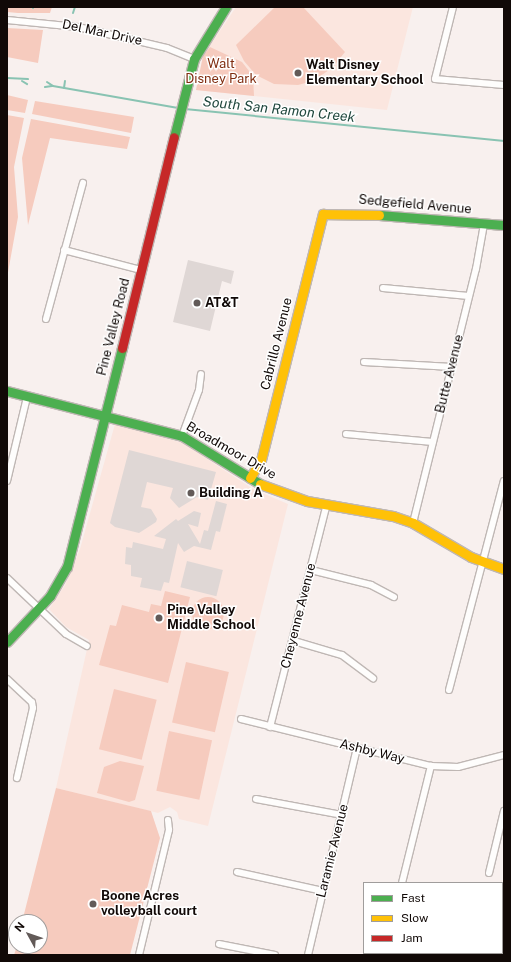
<!DOCTYPE html>
<style>
body{margin:0}
#map{position:relative;width:511px;height:962px;overflow:hidden;background:#f8f0ee;font-family:"Public Sans",sans-serif}
div>[style]{position:absolute}
.built>*{inset:0;background:#fbe6df}
.green>*{inset:0;background:#f6cbbe;transform-origin:0 0}
.round{border-radius:50%}
.stream>*{height:2px;margin:-1px;padding:0 1px;transform-origin:1px;border-radius:1px;background:#89c3b2}
.building>*{inset:0;background:#dfd7d5;transform-origin:0 0}
.roads{filter:drop-shadow(1px 0 #bfb7b4) drop-shadow(-1px 0 #bfb7b4) drop-shadow(0 1px #bfb7b4) drop-shadow(0 -1px #bfb7b4)}
.street>*{height:6px;margin:-3px;padding:0 3px;transform-origin:3px;border-radius:3px;background:#fefdfc}
.fast>*{height:9px;margin:-4.5px;padding:0 4.5px;transform-origin:4.5px;border-radius:4.5px;background:#4caf50}
.slow>*{height:9px;margin:-4.5px;padding:0 4.5px;transform-origin:4.5px;border-radius:4.5px;background:#ffc107}
.jam>*{height:9px;margin:-4.5px;padding:0 4.5px;transform-origin:4.5px;border-radius:4.5px;background:#c62828}
.dots>*{width:11px;height:11px;translate:-50% -50%;box-sizing:border-box;border:2px solid #fff;border-radius:50%}
span{translate:-50% -50%;white-space:nowrap;text-align:center;line-height:1.15;-webkit-text-stroke:3px #fff;paint-order:stroke}
.street-label{font-size:13px;color:#110907}
.park-label{font-size:13px;color:#802d10}
.poi-label{font-size:13px;color:#110907;font-weight:700}
.left{translate:0 -50%;text-align:left}
.water-label{font-size:14px;color:#21483e;font-style:italic}
.frame{position:absolute;inset:0;border:8px solid #110907;pointer-events:none}
.legend{position:absolute;left:363px;top:882px;width:140px;height:72px;box-sizing:border-box;background:#fff;border:1px solid #a09d9c;margin:0;padding:5px 7px;list-style:none;font-size:12px;color:#110907}
.legend li{display:flex;align-items:center;gap:8px;height:20px}
.legend b{width:20px;border:1px solid #a09d9c}
.north{position:absolute;left:8px;top:914px;width:40px;height:40px;box-sizing:border-box;background:#fff;border:1px solid #a09d9c;border-radius:50%;rotate:310deg;font-size:11px;font-weight:700;line-height:16px;text-align:center;color:#110907}
.north::after{content:'';display:block;margin:auto;width:14px;height:18px;background:#625a58;clip-path:polygon(50% 0,100% 100%,50% 72%,0 100%)}
</style>
<div id="map">
<div class="built">
<div style="clip-path:polygon(236px 7px,413px 7px,387px 110px,196px 90px,203px 56px)"></div>
<div style="clip-path:polygon(115px 424px,183px 443px,253px 489px,288px 504px,208px 826px,179px 819px,177px 812px,170px 807px,158px 813px,56px 788px,89px 640px,66px 627px,49px 609px,65px 585px,80px 549px)"></div>
</div>
<div class="green">
<div style="clip-path:polygon(7px 7px,52px 7px,50px 13px,18px 13px,7px 12px)"></div>
<div style="clip-path:polygon(275px 7px,303px 7px,345px 52px,332px 68px,313px 81px,298px 85px,274px 84px,256px 75px,244px 61px,236px 45px)"></div>
<div style="clip-path:polygon(7px 28px,43px 30px,38px 63px,7px 57px)"></div>
<div style="clip-path:polygon(210px 47px,242px 62px,253px 76px,254px 96px,196px 90px,203px 56px)"></div>
<div style="clip-path:polygon(7px 95px,28px 100px,25px 113px,7px 110px)"></div>
<div style="clip-path:polygon(35px 101px,134px 117px,131px 133px,32px 114px)"></div>
<div style="clip-path:polygon(7px 115px,24px 118px,14px 167px,18px 217px,7px 278px)"></div>
<div style="clip-path:polygon(31px 119px,130px 137px,127px 149px,50px 138px,28px 225px,22px 158px)"></div>
<div style="clip-path:polygon(165px 591px,190px 597px,168px 683px,99px 665px,110px 625px,116px 626px,122px 605px,149px 612px,151px 604px,161px 606px)"></div>
<div class="round" style="left:192px;top:597px;width:32px;height:32px"></div>
<div style="left:186px;top:662px;width:44px;height:62px;rotate:13deg"></div>
<div style="left:114px;top:689px;width:44px;height:62px;rotate:14deg"></div>
<div style="left:169px;top:731px;width:44px;height:61px;rotate:12deg"></div>
<div style="clip-path:polygon(120px 761px,144px 766px,135px 800px,129px 802px,97px 793px,104px 767px)"></div>
<div style="clip-path:polygon(56px 788px,151px 811px,160px 838px,130px 955px,14px 955px,17px 946px,40px 946px,40px 922px,22px 922px)"></div>
</div>
<div class="stream">
<div style="left:33px;top:7px;width:1px;rotate:90deg"></div>
<div style="left:73px;top:13px;width:6px;rotate:-72deg"></div>
<div style="left:7px;top:78px;width:21px;rotate:3deg"></div>
<div style="left:22px;top:81px;width:6px;rotate:31deg"></div>
<div style="left:47px;top:82px;width:7px;rotate:34deg"></div>
<div style="left:53px;top:86px;width:127px;rotate:10deg"></div>
<div style="left:45px;top:87px;width:7px;rotate:-8deg"></div>
<div style="left:64px;top:88px;width:7px;rotate:-82deg"></div>
<div style="left:185px;top:109px;width:321px;rotate:5.7deg"></div>
<div style="left:502px;top:921px;width:2px;rotate:-27deg"></div>
<div style="left:453px;top:955px;width:4px;rotate:-34deg"></div>
</div>
<div class="building">
<div style="clip-path:polygon(188px 260px,234px 271px,231px 284px,222px 281px,210px 331px,173px 322px)"></div>
<div style="clip-path:polygon(129px 450px,216px 472px,208px 500px,197px 497px,179px 508px,170px 498px,173px 488px,147px 482px,141px 507px,151px 509px,157px 519px,156px 522px,139px 533px,115px 527px,110px 523px)"></div>
<div style="clip-path:polygon(216px 501px,227px 504px,220px 532px,216px 531px,211px 550px,194px 546px,184px 552px,178px 543px,169px 583px,164px 582px,161px 591px,140px 587px,142px 578px,131px 576px,131px 565px,125px 564px,126px 547px,132px 548px,133px 542px,163px 549px,166px 539px,154px 536px,176px 519px,178px 521px,194px 511px,201px 513px,198px 527px,188px 524px,200px 544px,204px 530px,208px 531px)"></div>
<div style="left:187px;top:561px;width:37px;height:27px;rotate:14deg"></div>
</div>
<div class="roads">
<div class="street">
<div style="left:453px;top:7px;width:74px;rotate:104deg"></div>
<div style="left:435px;top:79px;width:69px;rotate:5deg"></div>
<div style="left:7px;top:20px;width:71px;rotate:5.6deg"></div>
<div style="left:78px;top:27px;width:91px;rotate:13.3deg"></div>
<div style="left:167px;top:48px;width:29px;rotate:22deg"></div>
<div style="left:64px;top:250px;width:80px;rotate:14.6deg"></div>
<div style="left:383px;top:288px;width:86px;rotate:5.3deg"></div>
<div style="left:46px;top:319px;width:141px;rotate:-74.8deg"></div>
<div style="left:364px;top:362px;width:88px;rotate:3.3deg"></div>
<div style="left:346px;top:434px;width:87px;rotate:5.3deg"></div>
<div style="left:182px;top:436px;width:49px;rotate:-69.7deg"></div>
<div style="left:199px;top:390px;width:16px;rotate:-83deg"></div>
<div style="left:7px;top:481px;width:86px;rotate:-76.6deg"></div>
<div style="left:413px;top:523px;width:262px;rotate:-76.1deg"></div>
<div style="left:476px;top:269px;width:46px;rotate:-79.9deg"></div>
<div style="left:311px;top:570px;width:62px;rotate:14deg"></div>
<div style="left:371px;top:585px;width:26px;rotate:28deg"></div>
<div style="left:7px;top:578px;width:81px;rotate:43.5deg"></div>
<div style="left:66px;top:634px;width:24px;rotate:30deg"></div>
<div style="left:294px;top:641px;width:50px;rotate:16.3deg"></div>
<div style="left:342px;top:655px;width:39px;rotate:37deg"></div>
<div style="left:7px;top:679px;width:34px;rotate:43deg"></div>
<div style="left:32px;top:702px;width:6px;rotate:81deg"></div>
<div style="left:33px;top:708px;width:72px;rotate:102.9deg"></div>
<div style="left:449px;top:690px;width:216px;rotate:-75.3deg"></div>
<div style="left:241px;top:719px;width:196px;rotate:13.9deg"></div>
<div style="left:431px;top:766px;width:27px;rotate:2deg"></div>
<div style="left:458px;top:767px;width:48px;rotate:-14.6deg"></div>
<div style="left:270px;top:727px;width:230px;rotate:-75.7deg"></div>
<div style="left:256px;top:799px;width:87px;rotate:10.5deg"></div>
<div style="left:237px;top:872px;width:88px;rotate:12.5deg"></div>
<div style="left:489px;top:873px;width:64px;rotate:-76.4deg"></div>
<div style="left:402px;top:883px;width:121px;rotate:-76.1deg"></div>
<div style="left:219px;top:944px;width:57px;rotate:11.1deg"></div>
<div style="left:139px;top:955px;width:129px;rotate:-76.5deg"></div>
<div style="left:169px;top:830px;width:10px;rotate:-96deg"></div>
<div style="left:308px;top:955px;width:213px;rotate:-76.7deg"></div>
<div style="left:384px;top:955px;width:2px;rotate:-63deg"></div>
</div>
<div class="fast">
<div style="left:174px;top:137px;width:81px;rotate:-75.6deg"></div>
<div style="left:194px;top:59px;width:61px;rotate:-58.4deg"></div>
<div style="left:379px;top:215px;width:125px;rotate:4.6deg"></div>
<div style="left:7px;top:391px;width:181px;rotate:14.4deg"></div>
<div style="left:182px;top:436px;width:92px;rotate:31.6deg"></div>
<div style="left:7px;top:642px;width:63px;rotate:-46.9deg"></div>
<div style="left:50px;top:596px;width:34px;rotate:-60deg"></div>
<div style="left:67px;top:567px;width:226px;rotate:-75.9deg"></div>
</div>
<div class="slow">
<div style="left:250px;top:478px;width:21px;rotate:-59deg"></div>
<div style="left:261px;top:460px;width:254px;rotate:-75.9deg"></div>
<div style="left:323px;top:214px;width:56px;rotate:1deg"></div>
<div style="left:260px;top:484px;width:50px;rotate:19.9deg"></div>
<div style="left:307px;top:501px;width:87px;rotate:9.9deg"></div>
<div style="left:393px;top:516px;width:21px;rotate:19deg"></div>
<div style="left:413px;top:523px;width:67px;rotate:30.4deg"></div>
<div style="left:471px;top:557px;width:35px;rotate:20deg"></div>
</div>
<div class="jam">
<div style="left:122px;top:348px;width:217px;rotate:-76.2deg"></div>
</div>
</div>
<div class="dots">
<div style="left:298px;top:73px;background:#625a58"></div>
<div style="left:197px;top:303px;background:#625a58"></div>
<div style="left:191px;top:493px;background:#625a58"></div>
<div style="left:159px;top:618px;background:#625a58"></div>
<div style="left:93px;top:904px;background:#625a58"></div>
</div>
<div class="street-label">
<span style="left:102px;top:33px;rotate:12deg">Del Mar Drive</span>
<span style="left:415px;top:205px;rotate:5deg">Sedgefield Avenue</span>
<span style="left:114px;top:327px;rotate:-76deg">Pine Valley Road</span>
<span style="left:277px;top:344px;rotate:-76deg">Cabrillo Avenue</span>
<span style="left:450px;top:374px;rotate:-76deg">Butte Avenue</span>
<span style="left:231px;top:451px;rotate:30deg">Broadmoor Drive</span>
<span style="left:299px;top:616px;rotate:-76deg">Cheyenne Avenue</span>
<span style="left:372px;top:752px;rotate:14deg">Ashby Way</span>
<span style="left:333px;top:851px;rotate:-76deg">Laramie Avenue</span>
</div>
<div class="park-label">
<span style="left:221px;top:72px">Walt<br>Disney Park</span>
</div>
<div class="poi-label">
<span class="left" style="left:306px;top:73px">Walt Disney<br>Elementary School</span>
<span class="left" style="left:205px;top:303px">AT&amp;T</span>
<span class="left" style="left:199px;top:493px">Building A</span>
<span class="left" style="left:167px;top:618px">Pine Valley<br>Middle School</span>
<span class="left" style="left:101px;top:904px">Boone Acres<br>volleyball court</span>
</div>
<div class="water-label">
<span style="left:279px;top:109px;rotate:6deg">South San Ramon Creek</span>
</div>
<div class="frame"></div>
<ul class="legend">
<li><b style="height:5px;background:#4caf50"></b>Fast</li>
<li><b style="height:5px;background:#ffc107"></b>Slow</li>
<li><b style="height:5px;background:#c62828"></b>Jam</li>
</ul>
<div class="north">N</div>
</div>
